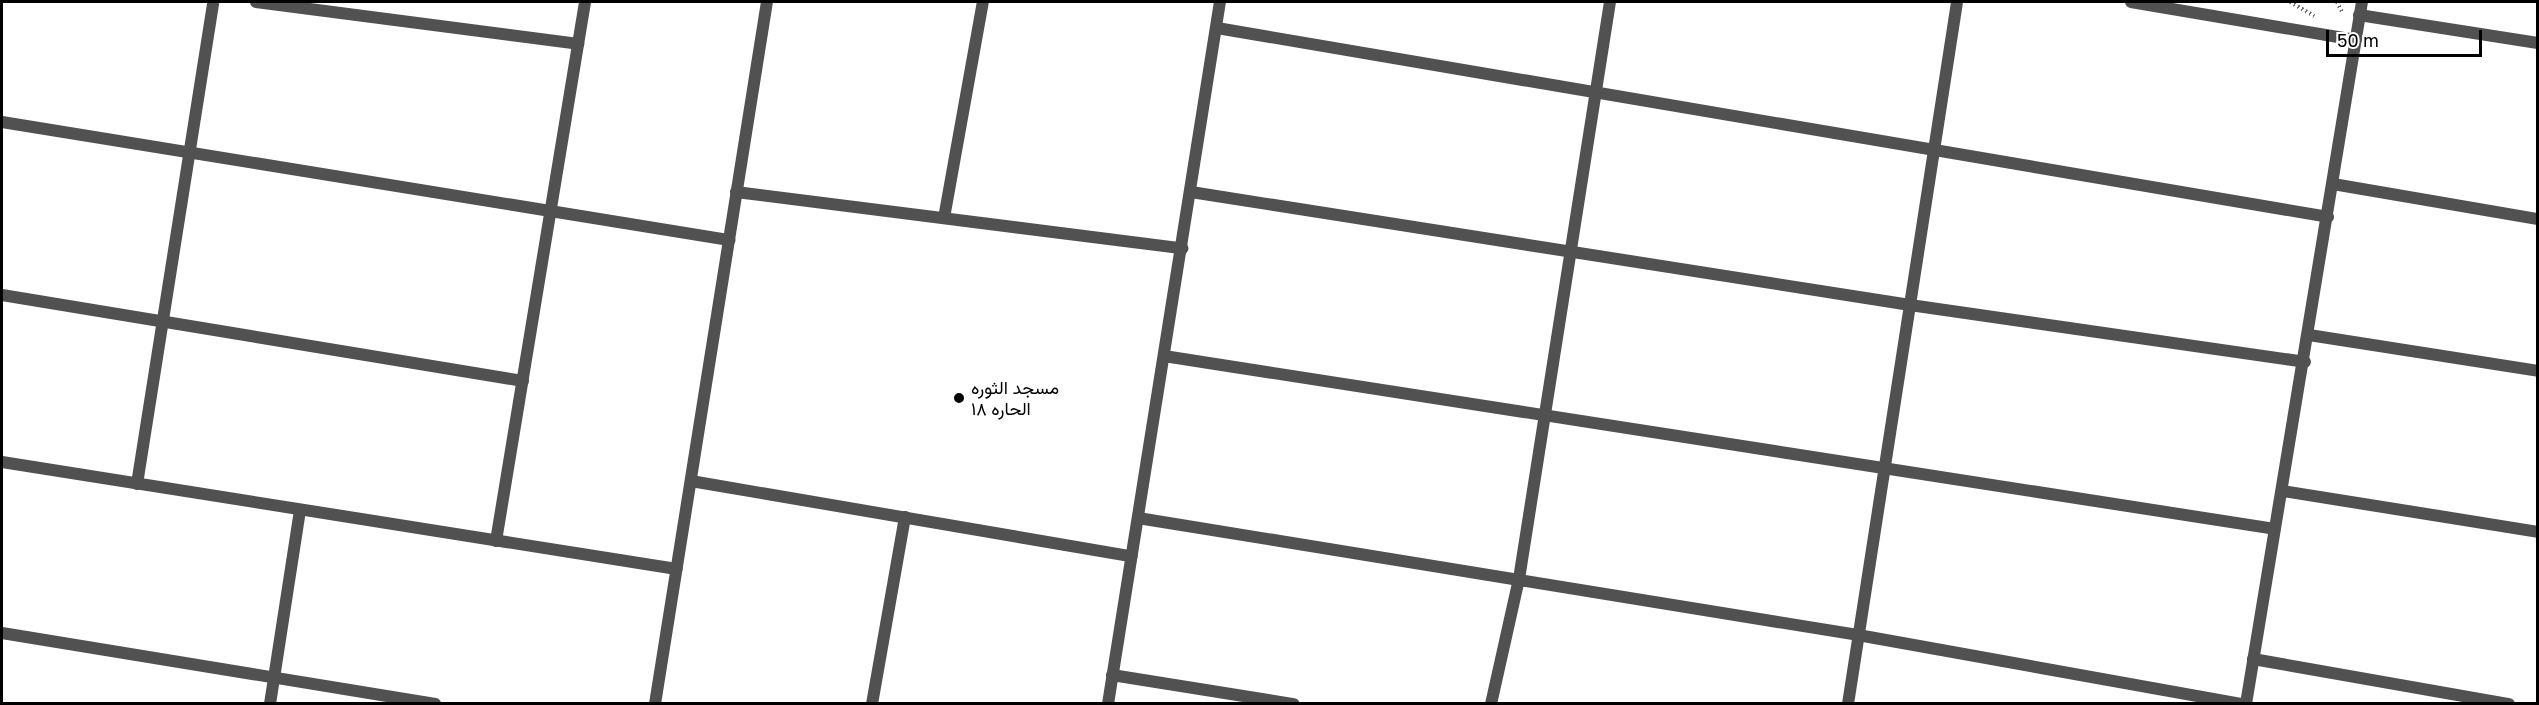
<!DOCTYPE html>
<meta charset="utf-8">
<style>
body{margin:0}
#map{position:relative;width:2539px;height:705px;overflow:hidden;background:#fff;font-family:"Golos Text",Vazirmatn,sans-serif}
div>[style]{position:absolute}
.path>*{height:4px;margin-top:-2px;transform-origin:0;background:repeating-linear-gradient(90deg,#737373 0 1.5px,transparent 0 4.5px)}
.minor>*{height:12px;margin:-6px;padding:0 6px;transform-origin:6px;border-radius:6px;background:#515151}
.tertiary>*{height:12px;margin:-6px;padding:0 6px;transform-origin:6px;border-radius:6px;background:#515151}
.dots>*{width:16px;height:16px;translate:-50% -50%;box-sizing:border-box;border:3px solid #fff;border-radius:50%}
span{translate:-50% -50%;white-space:nowrap;text-align:center;line-height:1.15;-webkit-text-stroke:6px #fff;paint-order:stroke}
.poi-label{font-size:18px;color:#000}
.left{translate:0 -50%;text-align:left}
.frame{position:absolute;inset:0;border:3px solid #000;pointer-events:none}
.scale{position:absolute;left:2326px;top:30px;width:156px;height:27px;box-sizing:border-box;border:3px solid #000;border-top:0;padding-left:8px;font-size:18px;line-height:21px;white-space:nowrap;color:#000;-webkit-text-stroke:4px #fff;paint-order:stroke}
</style>
<div id="map">
<div class="path">
<div style="left:2290px;top:2px;width:28px;rotate:30deg"></div>
<div style="left:2337px;top:2px;width:13px;rotate:63deg"></div>
</div>
<div class="minor">
<div style="left:256px;top:2px;width:325px;rotate:7.4deg"></div>
<div style="left:2131px;top:2px;width:228px;rotate:9.6deg"></div>
<div style="left:2359px;top:15px;width:181px;rotate:8.9deg"></div>
<div style="left:1217px;top:28px;width:1127px;rotate:9.65deg"></div>
<div style="left:2px;top:122px;width:737px;rotate:9.22deg"></div>
<div style="left:2333px;top:184px;width:208px;rotate:9.7deg"></div>
<div style="left:736px;top:192px;width:450px;rotate:7.2deg"></div>
<div style="left:1191px;top:192px;width:728px;rotate:8.93deg"></div>
<div style="left:1910px;top:305px;width:399px;rotate:8.2deg"></div>
<div style="left:944px;top:218px;width:219px;rotate:-79.8deg"></div>
<div style="left:2px;top:295px;width:528px;rotate:9.37deg"></div>
<div style="left:2309px;top:335px;width:232px;rotate:8.9deg"></div>
<div style="left:1164px;top:356px;width:1124px;rotate:8.85deg"></div>
<div style="left:2px;top:462px;width:683px;rotate:9.01deg"></div>
<div style="left:691px;top:481px;width:447px;rotate:9.7deg"></div>
<div style="left:137px;top:484px;width:488px;rotate:-81deg"></div>
<div style="left:2283px;top:491px;width:258px;rotate:9.1deg"></div>
<div style="left:1138px;top:518px;width:729px;rotate:9.23deg"></div>
<div style="left:1858px;top:635px;width:389px;rotate:10.2deg"></div>
<div style="left:496px;top:541px;width:546px;rotate:-80.62deg"></div>
<div style="left:2px;top:633px;width:439px;rotate:9.3deg"></div>
<div style="left:2253px;top:659px;width:260px;rotate:10deg"></div>
<div style="left:1112px;top:675px;width:184px;rotate:9.1deg"></div>
<div style="left:270px;top:704px;width:195px;rotate:-81.2deg"></div>
<div style="left:655px;top:704px;width:711px;rotate:-80.94deg"></div>
<div style="left:872px;top:704px;width:190px;rotate:-80deg"></div>
<div style="left:1108px;top:704px;width:711px;rotate:-80.94deg"></div>
<div style="left:1491px;top:704px;width:128px;rotate:-77.4deg"></div>
<div style="left:1519px;top:579px;width:584px;rotate:-81.04deg"></div>
<div style="left:1848px;top:704px;width:710px;rotate:-81.17deg"></div>
</div>
<div class="tertiary">
<div style="left:2246px;top:704px;width:712px;rotate:-80.62deg"></div>
</div>
<div class="dots">
<div style="left:959px;top:398px;background:#000"></div>
</div>
<div class="poi-label">
<span class="left" style="left:971px;top:398px">مسجد الثوره<br>الحاره ١٨</span>
</div>
<div class="frame"></div>
<div class="scale">50 m</div>
</div>
